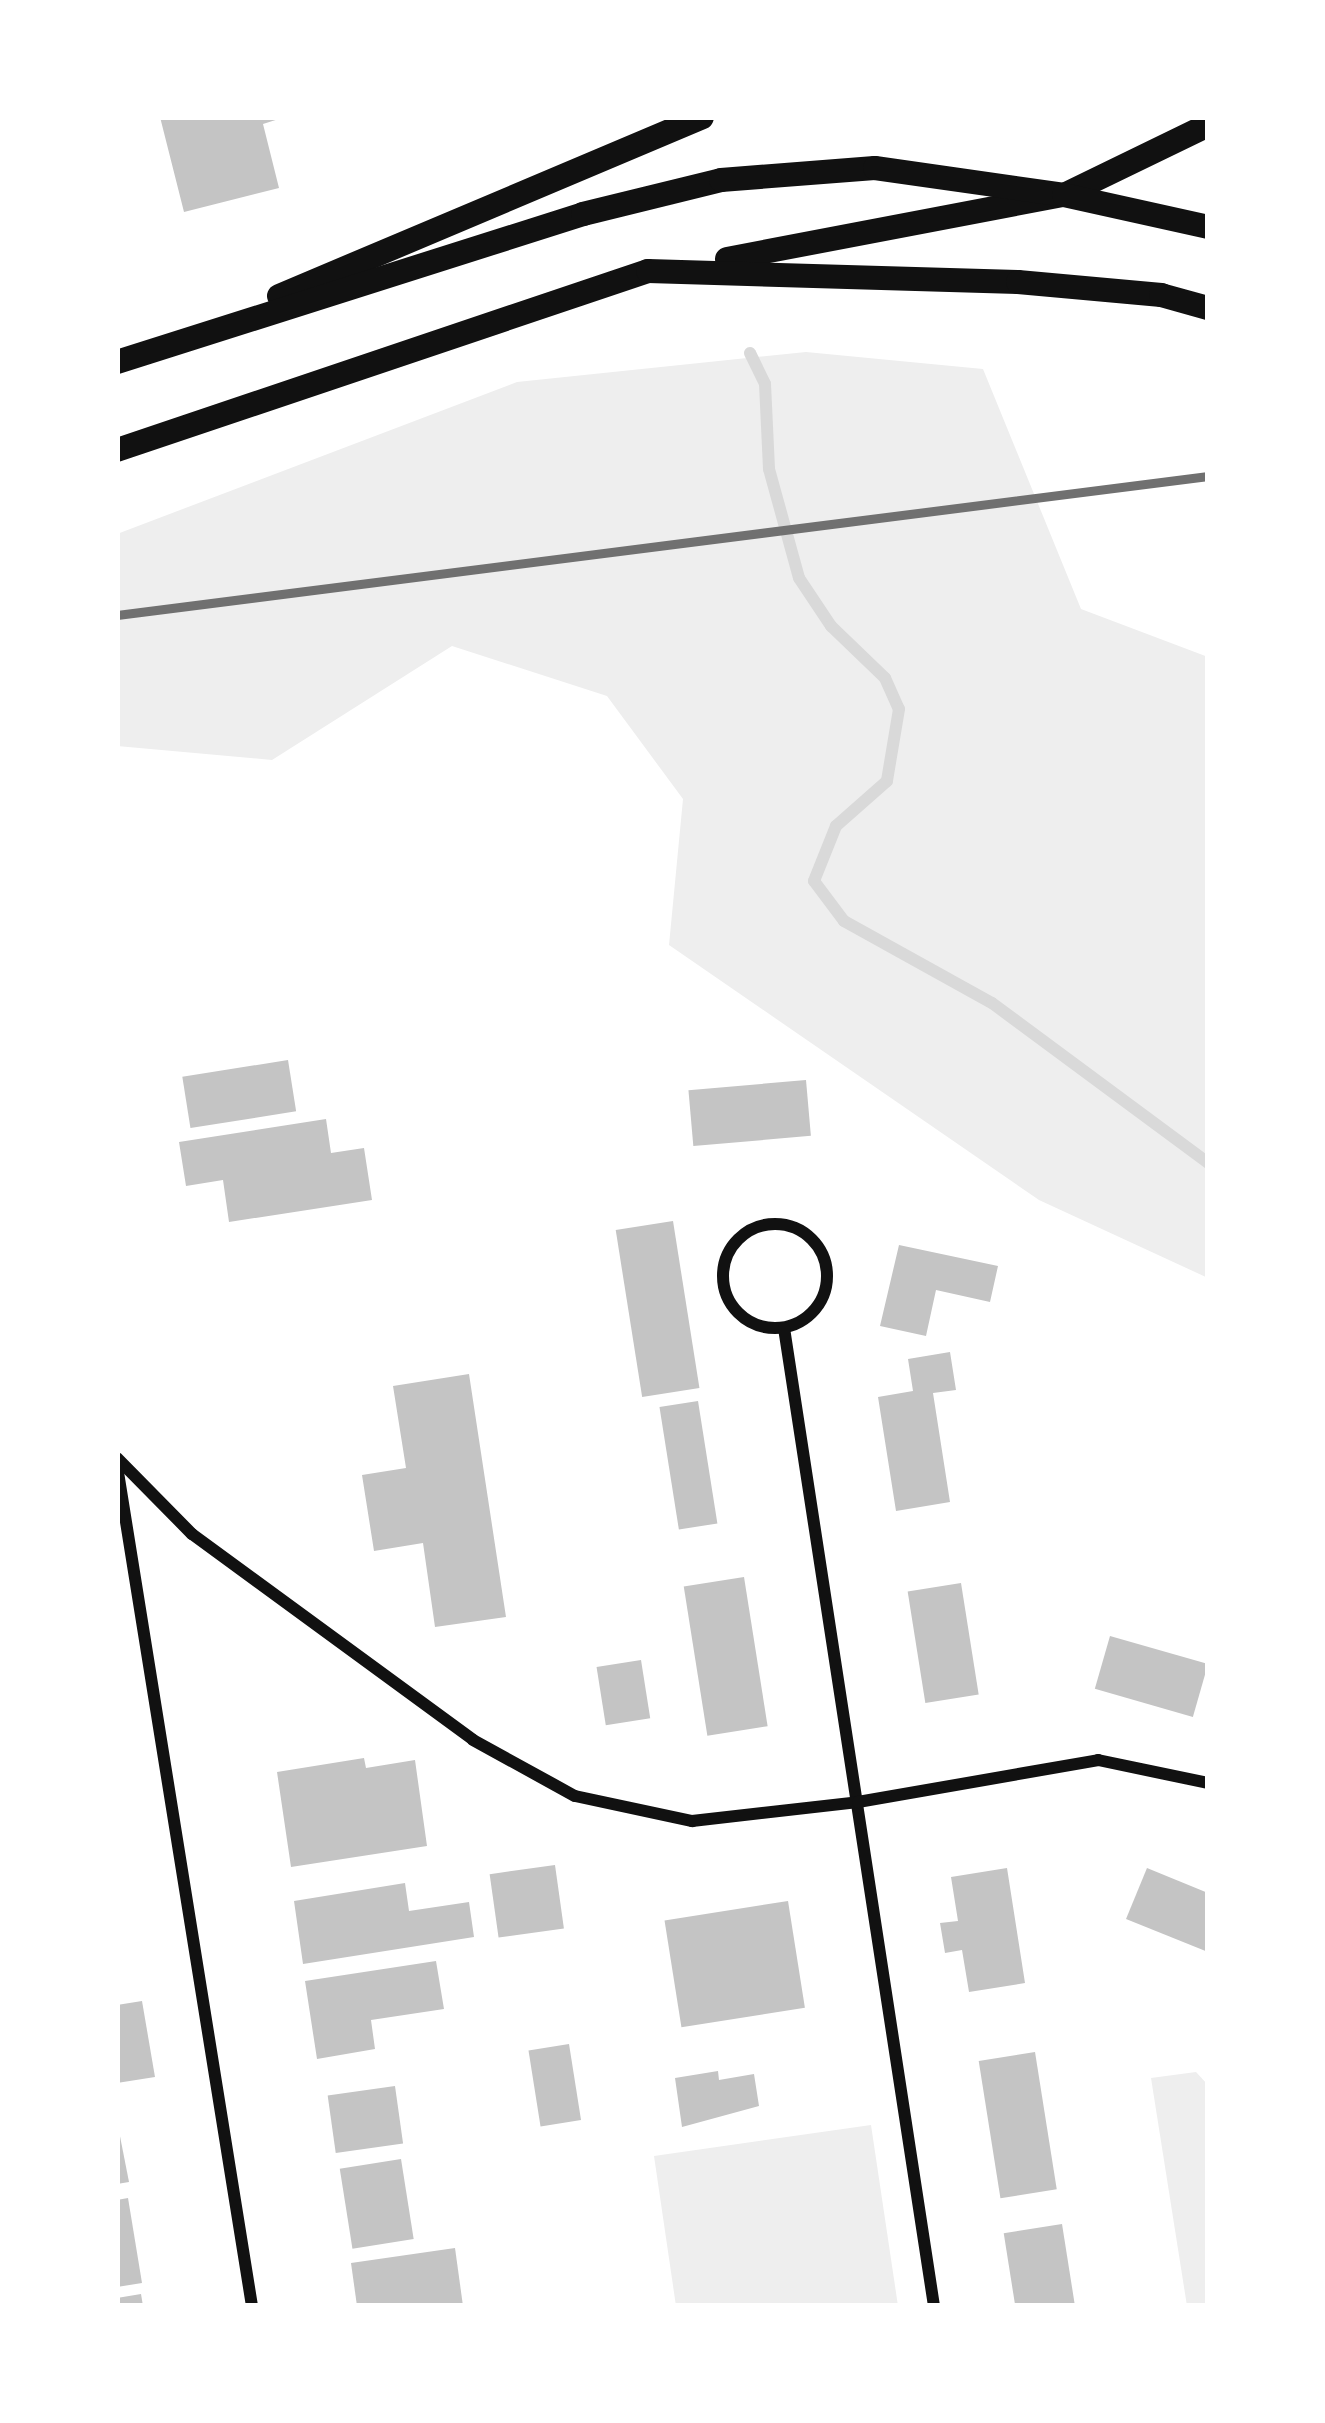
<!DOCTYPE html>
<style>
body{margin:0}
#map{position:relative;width:1325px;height:2423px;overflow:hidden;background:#fff;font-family:Georgia,serif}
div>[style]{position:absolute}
.green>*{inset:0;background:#eee}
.stream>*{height:12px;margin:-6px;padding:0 6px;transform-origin:6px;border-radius:6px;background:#d9d9d9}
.building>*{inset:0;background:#c4c4c4;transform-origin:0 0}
.minor>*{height:12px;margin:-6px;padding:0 6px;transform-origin:6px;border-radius:6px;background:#111}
.minor>.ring{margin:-6px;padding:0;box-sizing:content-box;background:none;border:12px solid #111;border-radius:50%}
.secondary>*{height:24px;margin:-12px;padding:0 12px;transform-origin:12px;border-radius:12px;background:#111}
.rail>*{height:9px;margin:-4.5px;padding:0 4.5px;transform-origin:4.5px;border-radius:4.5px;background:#707070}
span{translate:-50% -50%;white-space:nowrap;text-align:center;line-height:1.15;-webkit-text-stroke:12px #fff;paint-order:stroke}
.frame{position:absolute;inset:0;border:120px solid #fff;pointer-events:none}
</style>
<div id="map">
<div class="green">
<div style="clip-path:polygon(806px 352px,983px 369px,1081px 609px,1208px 657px,1208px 1278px,1039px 1200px,669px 945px,683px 799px,607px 696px,452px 646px,272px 760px,117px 746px,117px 534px,517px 382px)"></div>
<div style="clip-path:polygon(1196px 2072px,1208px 2085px,1208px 2306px,1187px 2306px,1151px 2078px)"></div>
<div style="clip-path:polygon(871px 2125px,898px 2306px,676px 2306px,654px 2156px)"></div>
</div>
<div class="stream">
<div style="left:750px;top:353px;width:34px;rotate:64deg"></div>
<div style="left:765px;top:384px;width:85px;rotate:87.3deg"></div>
<div style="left:769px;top:469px;width:113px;rotate:74.6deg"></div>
<div style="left:799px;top:578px;width:58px;rotate:56.3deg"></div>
<div style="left:831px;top:626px;width:75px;rotate:43.9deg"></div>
<div style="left:885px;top:678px;width:34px;rotate:66deg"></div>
<div style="left:899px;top:709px;width:73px;rotate:99.5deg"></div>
<div style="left:887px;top:781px;width:68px;rotate:138.6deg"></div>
<div style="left:836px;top:826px;width:59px;rotate:111.8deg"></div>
<div style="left:814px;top:881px;width:50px;rotate:53.1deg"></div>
<div style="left:844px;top:921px;width:169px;rotate:29deg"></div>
<div style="left:992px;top:1003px;width:269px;rotate:36.5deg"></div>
</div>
<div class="building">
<div style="clip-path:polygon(160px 117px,285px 117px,263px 124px,279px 188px,184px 212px)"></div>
<div style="left:288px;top:1060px;width:52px;height:107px;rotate:81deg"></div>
<div style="left:806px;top:1080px;width:56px;height:118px;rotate:85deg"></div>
<div style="clip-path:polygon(326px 1119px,331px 1153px,364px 1148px,372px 1200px,229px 1222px,223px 1180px,186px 1186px,179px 1142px)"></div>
<div style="left:673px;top:1221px;width:169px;height:58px;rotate:81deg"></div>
<div style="clip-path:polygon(899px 1245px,998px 1266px,990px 1302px,936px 1290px,926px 1336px,880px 1326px)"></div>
<div style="clip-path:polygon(950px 1352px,956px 1390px,933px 1393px,950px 1502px,896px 1511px,878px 1397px,913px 1391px,908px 1359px)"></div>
<div style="clip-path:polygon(469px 1374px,506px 1617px,435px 1627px,423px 1543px,374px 1551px,362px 1475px,406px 1468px,393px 1386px)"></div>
<div style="left:698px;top:1401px;width:124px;height:39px;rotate:81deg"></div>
<div style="left:744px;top:1577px;width:151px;height:61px;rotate:81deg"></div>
<div style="left:961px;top:1583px;width:113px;height:54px;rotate:81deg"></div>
<div style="left:1110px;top:1636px;width:102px;height:55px;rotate:16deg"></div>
<div style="left:641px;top:1660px;width:59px;height:45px;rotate:81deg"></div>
<div style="clip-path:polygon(364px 1758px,366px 1768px,415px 1760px,427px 1846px,291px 1867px,277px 1772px)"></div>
<div style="left:555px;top:1865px;width:64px;height:66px;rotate:82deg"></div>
<div style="clip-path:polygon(1007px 1868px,1025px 1983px,969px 1992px,962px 1950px,945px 1953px,940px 1923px,958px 1921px,951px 1877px)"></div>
<div style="clip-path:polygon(1147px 1868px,1208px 1893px,1208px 1952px,1126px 1919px)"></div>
<div style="clip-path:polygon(405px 1883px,409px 1911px,469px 1902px,474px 1937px,303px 1964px,294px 1901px)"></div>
<div style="left:788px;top:1901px;width:108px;height:125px;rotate:81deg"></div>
<div style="clip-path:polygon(436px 1961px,444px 2009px,371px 2020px,375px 2049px,317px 2059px,305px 1981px)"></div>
<div style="clip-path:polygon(142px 2001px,155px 2077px,117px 2083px,117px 2005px)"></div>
<div style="left:569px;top:2044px;width:77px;height:41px;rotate:81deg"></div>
<div style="left:1035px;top:2052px;width:139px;height:57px;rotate:81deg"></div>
<div style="clip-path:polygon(718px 2071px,719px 2080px,754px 2074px,759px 2106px,682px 2127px,675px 2078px)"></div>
<div style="left:395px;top:2086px;width:58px;height:68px;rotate:82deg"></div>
<div style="clip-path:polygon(117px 2121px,129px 2182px,117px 2184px)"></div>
<div style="left:401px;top:2159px;width:81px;height:62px;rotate:81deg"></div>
<div style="clip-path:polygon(128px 2198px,142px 2283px,117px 2287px,117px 2200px)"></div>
<div style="left:1062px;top:2224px;width:83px;height:59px;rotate:81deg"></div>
<div style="clip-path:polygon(455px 2248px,463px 2306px,357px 2306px,351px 2263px)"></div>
<div style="clip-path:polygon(141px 2294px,143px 2306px,117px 2306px,117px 2298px)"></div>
</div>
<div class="minor">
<div class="ring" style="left:723px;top:1224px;width:92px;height:92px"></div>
<div style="left:784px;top:1328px;width:989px;rotate:81.28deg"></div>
<div style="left:117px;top:1458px;width:107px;rotate:45.4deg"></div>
<div style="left:192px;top:1534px;width:348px;rotate:36.2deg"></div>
<div style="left:473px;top:1740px;width:116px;rotate:28.8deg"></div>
<div style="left:575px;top:1796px;width:120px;rotate:12.1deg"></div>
<div style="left:692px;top:1821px;width:167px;rotate:-6.5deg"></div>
<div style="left:858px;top:1802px;width:244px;rotate:-9.9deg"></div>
<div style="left:1098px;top:1760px;width:112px;rotate:11.8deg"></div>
<div style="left:117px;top:1466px;width:851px;rotate:80.87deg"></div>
</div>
<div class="secondary">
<div style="left:727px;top:259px;width:343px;rotate:-10.8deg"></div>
<div style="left:1064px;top:195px;width:160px;rotate:-25.9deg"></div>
<div style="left:279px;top:296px;width:459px;rotate:-22.9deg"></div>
<div style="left:117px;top:362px;width:489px;rotate:-17.6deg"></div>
<div style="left:583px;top:214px;width:142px;rotate:-13.8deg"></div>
<div style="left:721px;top:180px;width:154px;rotate:-4.5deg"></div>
<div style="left:875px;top:168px;width:191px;rotate:8.1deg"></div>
<div style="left:1064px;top:195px;width:148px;rotate:12.5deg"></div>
<div style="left:117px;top:450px;width:560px;rotate:-18.63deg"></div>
<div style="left:648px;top:271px;width:370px;rotate:1.7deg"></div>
<div style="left:1018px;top:282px;width:144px;rotate:5.2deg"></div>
<div style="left:1161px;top:295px;width:49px;rotate:15.5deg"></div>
</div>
<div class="rail">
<div style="left:117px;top:615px;width:1100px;rotate:-7.26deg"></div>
</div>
<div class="frame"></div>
</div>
